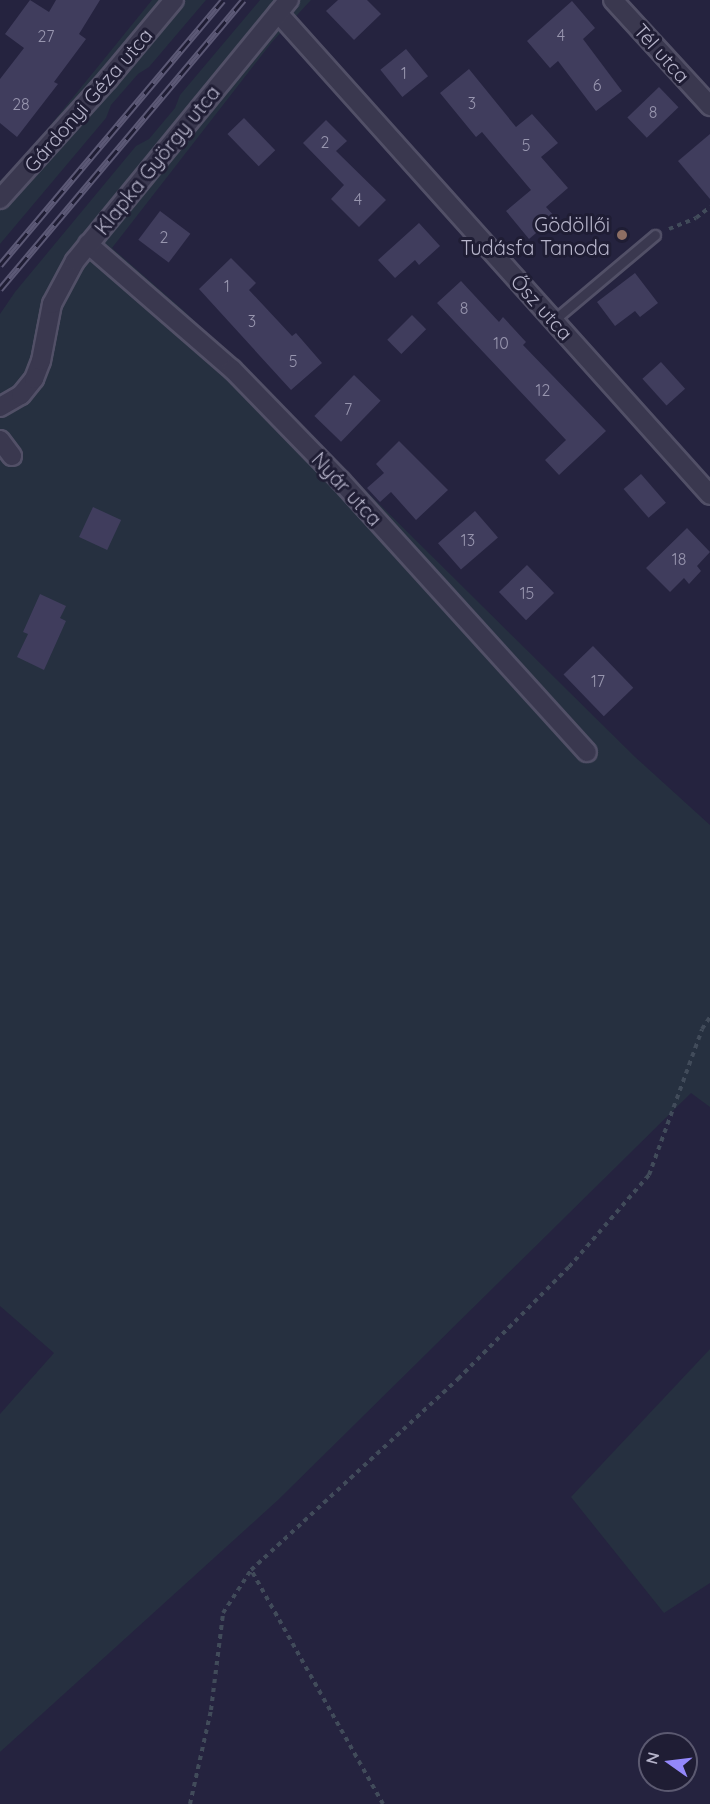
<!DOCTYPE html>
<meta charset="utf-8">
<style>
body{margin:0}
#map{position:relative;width:710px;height:1804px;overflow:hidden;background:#25233f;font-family:Quicksand,sans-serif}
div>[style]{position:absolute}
.green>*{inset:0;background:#263040}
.building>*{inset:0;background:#403d5d;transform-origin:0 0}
.path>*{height:4px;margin-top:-2px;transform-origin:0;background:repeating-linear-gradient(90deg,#414b5a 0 4.5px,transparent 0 9px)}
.roads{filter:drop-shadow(2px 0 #525067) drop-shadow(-2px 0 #525067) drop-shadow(0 2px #525067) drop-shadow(0 -2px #525067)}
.lane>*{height:9px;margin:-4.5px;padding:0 4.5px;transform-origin:4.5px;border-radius:4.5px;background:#3a384f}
.street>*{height:18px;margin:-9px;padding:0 9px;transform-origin:9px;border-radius:9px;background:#3a384f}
.rail>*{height:7px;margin-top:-3.5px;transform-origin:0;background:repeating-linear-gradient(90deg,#1f1d34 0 14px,#5c5976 0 28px);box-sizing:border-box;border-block:2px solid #5c5976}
.dots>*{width:16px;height:16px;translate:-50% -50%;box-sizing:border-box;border:3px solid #1f1d34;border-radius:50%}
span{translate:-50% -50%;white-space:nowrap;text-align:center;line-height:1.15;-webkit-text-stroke:6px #1f1d34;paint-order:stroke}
.number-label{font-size:16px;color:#9896af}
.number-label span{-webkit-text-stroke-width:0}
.street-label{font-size:20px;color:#b6b4ca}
.poi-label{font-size:20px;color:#b6b4ca}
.right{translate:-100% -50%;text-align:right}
.north{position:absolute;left:638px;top:1732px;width:60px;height:60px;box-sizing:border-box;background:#1f1d34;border:2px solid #5b5970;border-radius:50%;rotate:284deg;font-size:16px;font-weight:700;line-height:24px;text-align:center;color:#b6b4ca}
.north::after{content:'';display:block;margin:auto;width:21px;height:27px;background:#9488fb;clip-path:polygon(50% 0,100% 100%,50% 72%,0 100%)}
</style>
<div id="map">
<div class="green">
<div style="clip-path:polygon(152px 0,206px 0,149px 67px,138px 74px,111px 105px,106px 118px,0 244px,0 181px,27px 154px)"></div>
<div style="clip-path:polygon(260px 0,311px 0,272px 42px,112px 248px,184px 311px,634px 756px,710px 825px,710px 1107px,691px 1093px,278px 1500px,0 1752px,0 1414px,54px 1353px,0 1306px,0 314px,15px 292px,136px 146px,149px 139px,175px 108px,180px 95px)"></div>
<div style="clip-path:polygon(710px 1349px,710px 1583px,664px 1613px,571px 1497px)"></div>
</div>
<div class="building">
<div style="clip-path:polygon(30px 0,49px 12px,56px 0,100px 0,79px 34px,86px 39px,54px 82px,58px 84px,17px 137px,0 123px,0 79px,24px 48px,5px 34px)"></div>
<div style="clip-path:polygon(338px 0,367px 0,381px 14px,354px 40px,326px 11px)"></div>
<div style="clip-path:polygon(572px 1px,595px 28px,583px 39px,622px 91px,596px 111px,558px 61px,550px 68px,527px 41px)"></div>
<div style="left:406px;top:49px;width:35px;height:33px;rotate:51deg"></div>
<div style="clip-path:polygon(469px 69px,516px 127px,532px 114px,558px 143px,541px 157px,568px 188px,546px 207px,555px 217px,529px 239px,506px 211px,531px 190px,482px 132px,476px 137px,440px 93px)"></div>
<div style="left:659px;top:87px;width:28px;height:44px;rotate:46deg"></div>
<div style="left:244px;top:118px;width:45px;height:23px;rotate:46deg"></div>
<div style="clip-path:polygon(326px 120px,347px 141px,336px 151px,386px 200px,359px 227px,331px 199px,344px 185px,303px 143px)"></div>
<div style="clip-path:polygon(710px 134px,710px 199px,678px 161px)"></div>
<div style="left:160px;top:211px;width:38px;height:36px;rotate:37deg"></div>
<div style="clip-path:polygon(419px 223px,440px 246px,419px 265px,415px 260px,395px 278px,378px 260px)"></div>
<div style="clip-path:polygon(231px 258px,256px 283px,249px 290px,292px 336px,296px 333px,322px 363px,291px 390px,199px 289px)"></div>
<div style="clip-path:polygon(635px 273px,658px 303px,640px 317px,635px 311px,615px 326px,597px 302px)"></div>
<div style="clip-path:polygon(461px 281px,499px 322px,503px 317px,526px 342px,523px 345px,606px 431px,559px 475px,545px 460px,566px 440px,437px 303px)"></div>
<div style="left:412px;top:315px;width:20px;height:35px;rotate:45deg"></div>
<div style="left:661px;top:362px;width:36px;height:25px;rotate:48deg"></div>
<div style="left:354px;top:375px;width:37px;height:57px;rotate:44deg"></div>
<div style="clip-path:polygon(399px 441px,448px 490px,416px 520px,391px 492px,380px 502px,367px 488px,384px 473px,376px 464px)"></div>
<div style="left:641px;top:474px;width:38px;height:23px;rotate:49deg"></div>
<div style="left:93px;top:507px;width:31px;height:33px;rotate:25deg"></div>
<div style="left:475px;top:511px;width:35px;height:49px;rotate:49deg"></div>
<div style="clip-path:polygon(687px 528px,710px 552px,697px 566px,701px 571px,689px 584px,684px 578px,670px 592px,646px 568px)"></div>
<div style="left:527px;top:565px;width:39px;height:39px;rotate:46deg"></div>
<div style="clip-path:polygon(40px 594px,66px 606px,60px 618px,66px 621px,44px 670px,17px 657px,28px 634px,23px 632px)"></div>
<div style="left:593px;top:646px;width:58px;height:41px;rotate:46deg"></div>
</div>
<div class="path">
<div style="left:669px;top:229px;width:29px;rotate:-22deg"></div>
<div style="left:696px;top:218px;width:18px;rotate:-38deg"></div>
<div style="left:190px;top:1804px;width:96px;rotate:-77.4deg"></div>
<div style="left:211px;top:1710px;width:98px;rotate:-82.9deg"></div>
<div style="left:223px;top:1613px;width:51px;rotate:-56.9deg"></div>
<div style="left:383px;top:1804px;width:269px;rotate:-119.4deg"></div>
<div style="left:251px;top:1570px;width:282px;rotate:-42.7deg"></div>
<div style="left:458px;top:1379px;width:158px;rotate:-45.3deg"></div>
<div style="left:569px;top:1267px;width:122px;rotate:-49deg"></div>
<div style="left:649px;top:1175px;width:155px;rotate:-70deg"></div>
<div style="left:702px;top:1029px;width:14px;rotate:-56deg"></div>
</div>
<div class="roads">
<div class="lane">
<div style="left:554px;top:320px;width:132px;rotate:-40.1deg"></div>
</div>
<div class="street">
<div style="left:613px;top:0;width:144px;rotate:47.5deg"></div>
<div style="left:278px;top:13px;width:647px;rotate:48.13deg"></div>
<div style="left:0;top:199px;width:161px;rotate:-48deg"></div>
<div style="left:108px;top:79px;width:103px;rotate:-50.1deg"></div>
<div style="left:88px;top:244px;width:191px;rotate:41deg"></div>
<div style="left:232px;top:369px;width:156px;rotate:45.8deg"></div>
<div style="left:341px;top:481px;width:366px;rotate:47.8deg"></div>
<div style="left:0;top:407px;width:24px;rotate:-30deg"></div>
<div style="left:21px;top:395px;width:21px;rotate:-51deg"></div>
<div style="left:34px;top:379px;width:19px;rotate:-69deg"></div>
<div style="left:41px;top:361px;width:58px;rotate:-79.1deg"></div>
<div style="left:52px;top:304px;width:49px;rotate:-61.9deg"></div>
<div style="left:75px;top:261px;width:338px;rotate:-50.7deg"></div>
<div style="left:0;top:440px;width:20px;rotate:53deg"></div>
</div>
</div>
<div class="rail">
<div style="left:0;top:265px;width:346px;rotate:-49.9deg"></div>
<div style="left:0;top:289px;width:378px;rotate:-49.9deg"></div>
</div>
<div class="dots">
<div style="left:622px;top:235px;background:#8d6e63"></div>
</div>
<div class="number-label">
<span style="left:561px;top:35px">4</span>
<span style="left:46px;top:36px">27</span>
<span style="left:404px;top:73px">1</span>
<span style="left:597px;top:85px">6</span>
<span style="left:472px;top:103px">3</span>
<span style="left:21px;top:104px">28</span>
<span style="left:653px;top:112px">8</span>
<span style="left:325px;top:142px">2</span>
<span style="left:526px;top:145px">5</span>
<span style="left:358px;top:199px">4</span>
<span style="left:164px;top:237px">2</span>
<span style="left:227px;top:286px">1</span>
<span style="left:464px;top:308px">8</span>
<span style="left:252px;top:321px">3</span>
<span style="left:501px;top:343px">10</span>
<span style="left:293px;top:361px">5</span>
<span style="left:543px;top:390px">12</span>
<span style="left:348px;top:409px">7</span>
<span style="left:468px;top:540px">13</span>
<span style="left:679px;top:559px">18</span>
<span style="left:527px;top:593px">15</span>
<span style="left:598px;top:681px">17</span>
</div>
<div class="street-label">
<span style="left:662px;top:53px;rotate:48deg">Tél utca</span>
<span style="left:88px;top:100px;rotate:-49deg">Gárdonyi Géza utca</span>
<span style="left:157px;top:160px;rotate:-51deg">Klapka György utca</span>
<span style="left:542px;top:307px;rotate:48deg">Ősz utca</span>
<span style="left:347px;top:489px;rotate:47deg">Nyár utca</span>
</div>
<div class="poi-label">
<span class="right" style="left:610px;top:236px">Gödöllői<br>Tudásfa Tanoda</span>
</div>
<div class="north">N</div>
</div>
